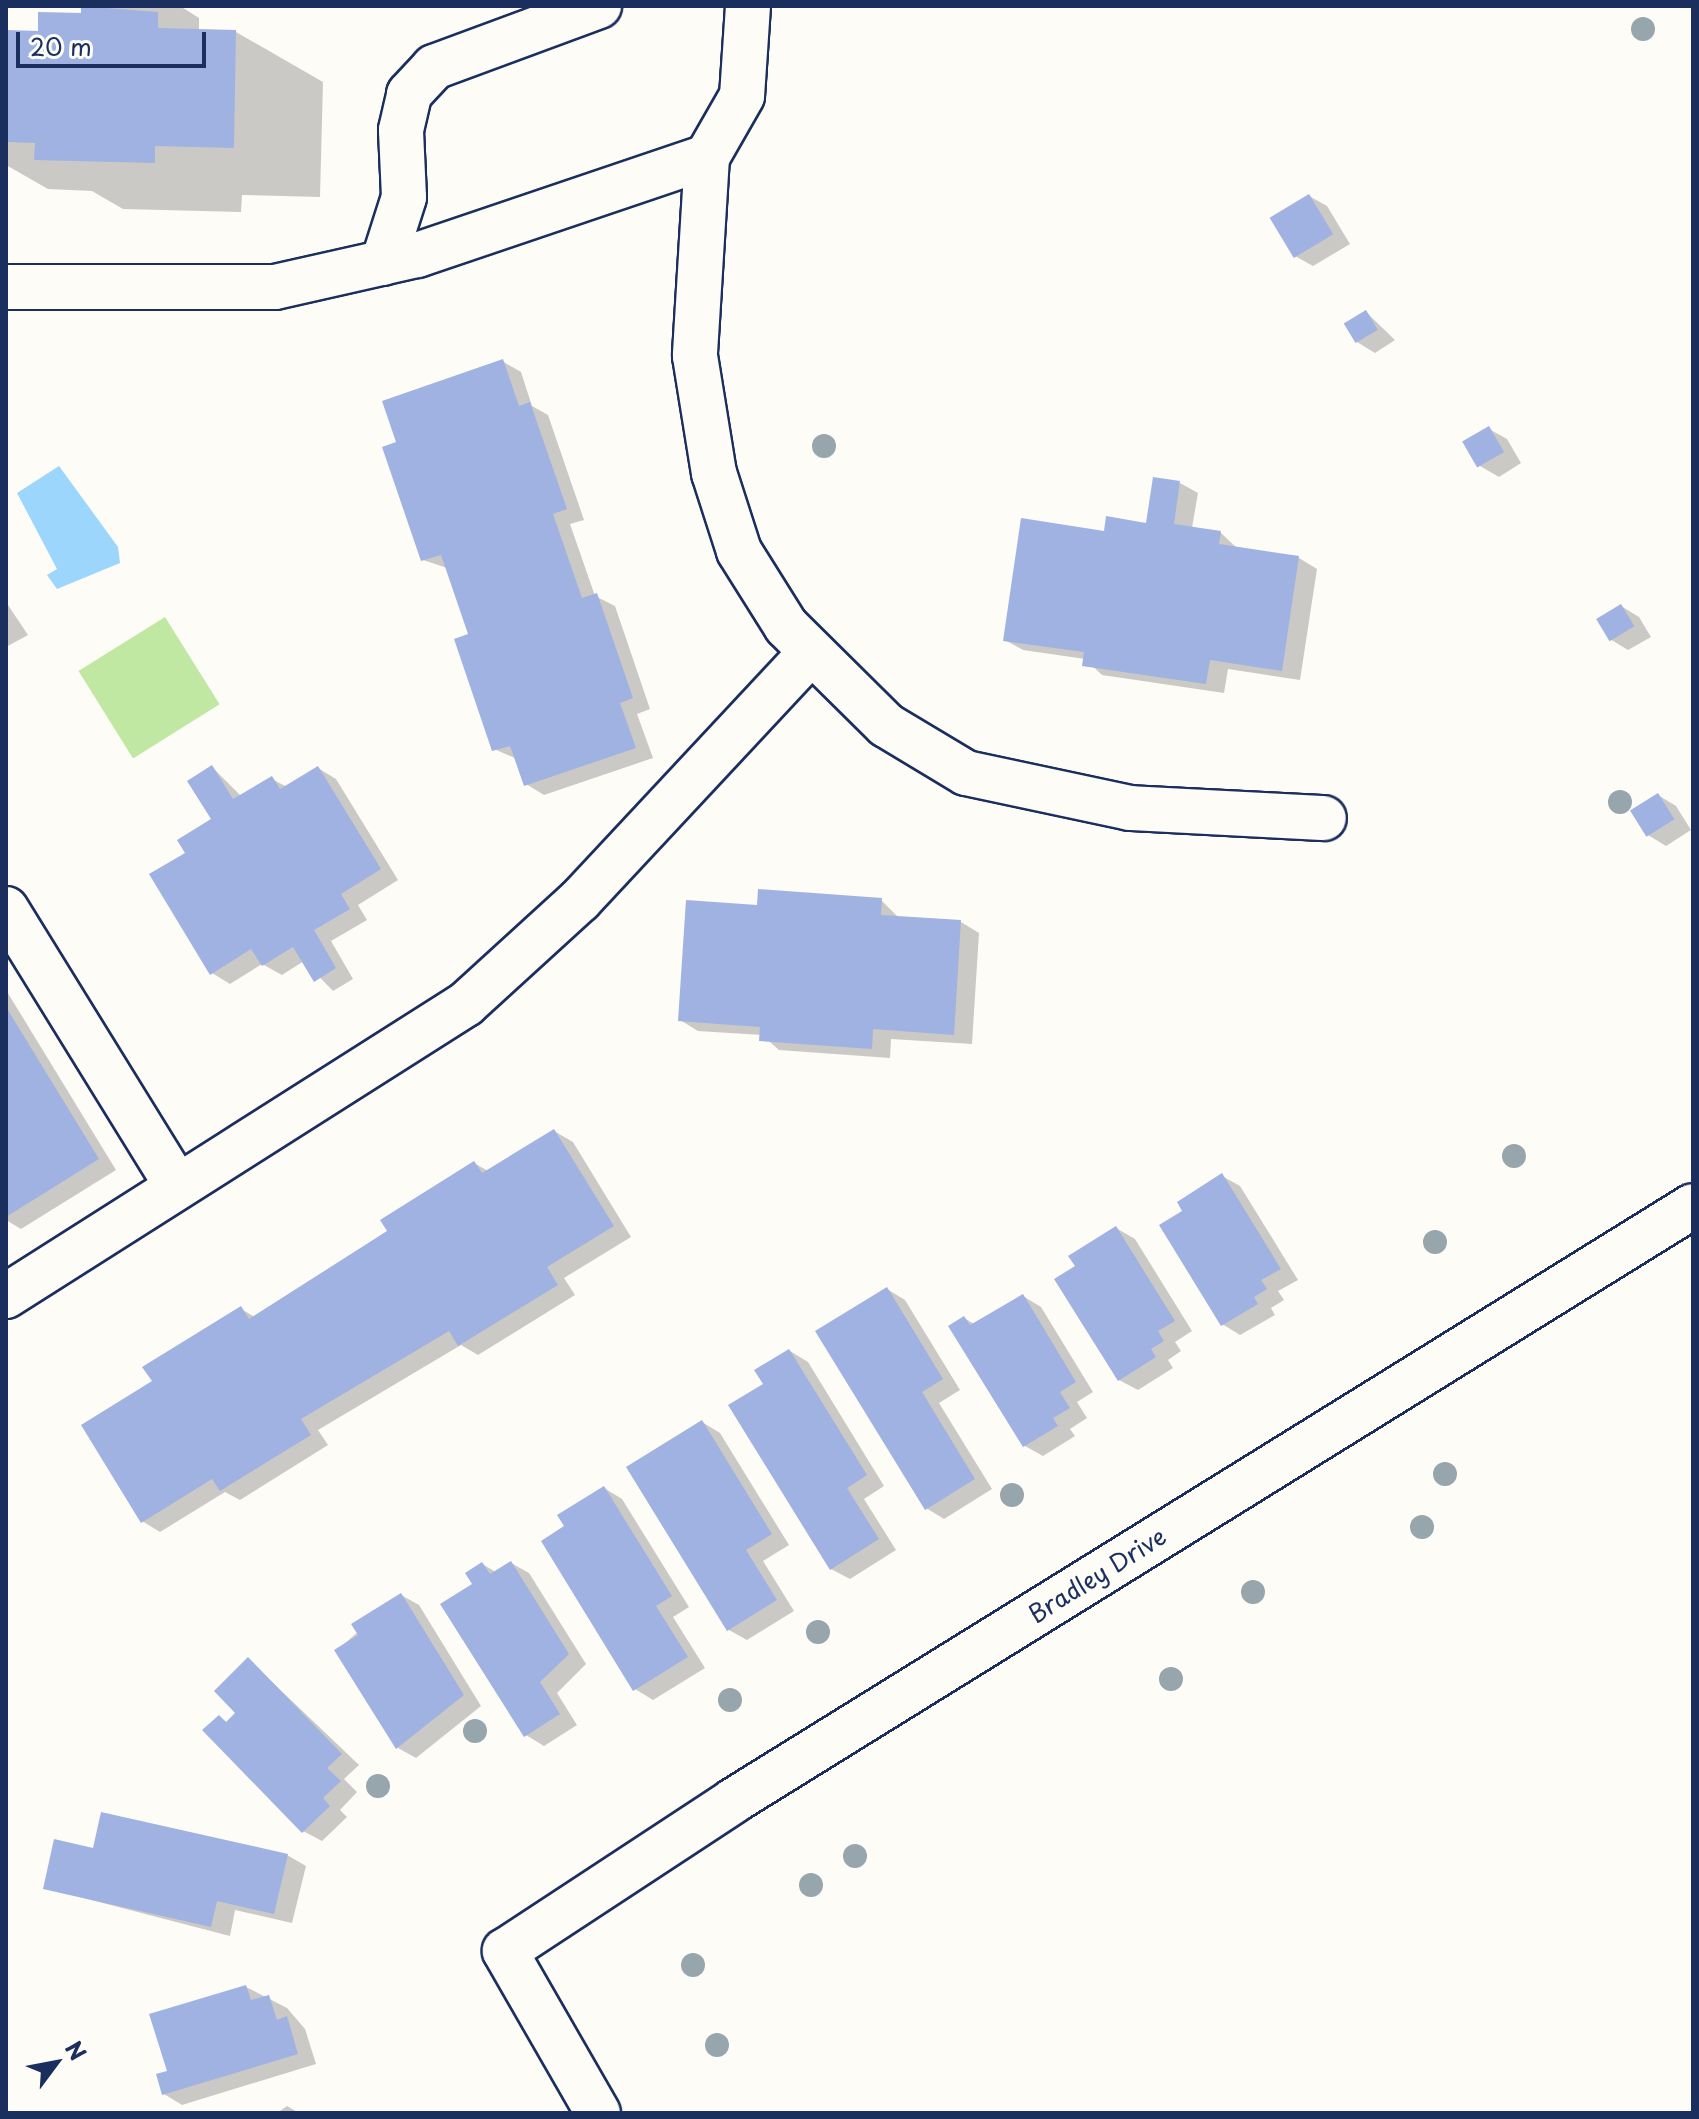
<!DOCTYPE html>
<style>
body{margin:0}
#map{position:relative;width:1699px;height:2119px;overflow:hidden;background:#fdfcf7;font-family:"Playpen Sans",sans-serif}
div>[style]{position:absolute}
.green>*{inset:0;background:#c0e8a3;transform-origin:0 0}
.water>*{inset:0;background:#9cd6fc}
.shadow>*{inset:0;background:#0003}
.building>*{inset:0;background:#9fb2e1;transform-origin:0 0}
.roads{filter:drop-shadow(2px 0 #1b2f5e) drop-shadow(-2px 0 #1b2f5e) drop-shadow(0 2px #1b2f5e) drop-shadow(0 -2px #1b2f5e)}
.minor>*{height:44px;margin:-22px;padding:0 22px;transform-origin:22px;border-radius:22px;background:#fdfcf7}
.trees>*{width:24px;height:24px;margin:-12px;border-radius:50%;background:#97a5ac}
span{translate:-50% -50%;white-space:nowrap;text-align:center;line-height:1.15;-webkit-text-stroke:8px #fdfcf7;paint-order:stroke}
.street-label{font-size:24px;color:#1b2f5e}
.frame{position:absolute;inset:0;border:8px solid #1b2f5e;pointer-events:none}
.north{position:absolute;left:16px;top:2023px;width:80px;height:80px;-webkit-text-stroke:6px #fdfcf7;paint-order:stroke;rotate:58deg;font-size:22px;font-weight:700;line-height:32px;text-align:center;color:#1b2f5e}
.north::after{content:'';display:block;margin:auto;width:28px;height:36px;background:#1b2f5e;clip-path:polygon(50% 0,100% 100%,50% 72%,0 100%)}
.scale{position:absolute;left:16px;top:32px;width:190px;height:36px;box-sizing:border-box;border:4px solid #1b2f5e;border-top:0;padding-left:10px;font-size:24px;line-height:28px;white-space:nowrap;color:#1b2f5e;-webkit-text-stroke:6px #fdfcf7;paint-order:stroke}
</style>
<div id="map">
<div class="green">
<div style="left:165px;top:617px;width:103px;height:102px;rotate:58deg"></div>
</div>
<div class="water">
<div style="clip-path:polygon(59px 466px,118px 547px,120px 563px,57px 589px,47px 575px,57px 569px,17px 493px)"></div>
</div>
<div class="shadow">
<div style="clip-path:polygon(83px 6px,180px 6px,199px 18px,199px 31px,236px 32px,323px 82px,320px 197px,242px 195px,241px 212px,123px 209px,92px 191px,48px 189px,6px 165px,6px 32px,40px 33px,83px 15px)"></div>
<div style="clip-path:polygon(1309px 196px,1327px 206px,1350px 244px,1313px 266px,1295px 256px)"></div>
<div style="clip-path:polygon(1366px 312px,1395px 340px,1375px 353px,1357px 342px)"></div>
<div style="clip-path:polygon(502px 361px,521px 372px,532px 406px,548px 415px,584px 520px,570px 524px,595px 596px,615px 606px,650px 709px,637px 714px,653px 758px,544px 795px,526px 784px,517px 759px,494px 749px,471px 636px,447px 568px,423px 560px,399px 443px)"></div>
<div style="clip-path:polygon(1489px 429px,1507px 439px,1521px 463px,1499px 477px,1480px 466px)"></div>
<div style="clip-path:polygon(1180px 483px,1198px 493px,1192px 528px,1221px 533px,1238px 549px,1299px 558px,1317px 569px,1300px 680px,1228px 669px,1224px 693px,1102px 675px,1085px 659px,1023px 650px,1005px 640px,1105px 533px,1148px 525px)"></div>
<div style="clip-path:polygon(6px 602px,28px 635px,6px 647px)"></div>
<div style="clip-path:polygon(1621px 606px,1639px 617px,1651px 637px,1628px 650px,1610px 639px)"></div>
<div style="clip-path:polygon(212px 767px,242px 797px,272px 779px,287px 787px,318px 768px,336px 779px,398px 880px,358px 905px,367px 920px,331px 941px,353px 979px,333px 991px,304px 961px,282px 975px,262px 964px,230px 984px,212px 973px,188px 854px,214px 820px)"></div>
<div style="clip-path:polygon(1658px 795px,1676px 806px,1691px 830px,1666px 846px,1648px 835px)"></div>
<div style="clip-path:polygon(881px 900px,899px 918px,961px 922px,979px 933px,972px 1044px,891px 1039px,890px 1058px,779px 1050px,762px 1035px,698px 1031px,680px 1020px,759px 907px)"></div>
<div style="clip-path:polygon(6px 990px,116px 1170px,21px 1229px,6px 1220px)"></div>
<div style="clip-path:polygon(554px 1131px,573px 1142px,631px 1237px,564px 1278px,575px 1295px,478px 1355px,461px 1345px,318px 1430px,328px 1445px,240px 1500px,225px 1492px,160px 1532px,142px 1521px,154px 1382px,241px 1309px,255px 1317px,390px 1232px,474px 1163px,488px 1171px)"></div>
<div style="clip-path:polygon(1222px 1176px,1240px 1186px,1298px 1280px,1278px 1291px,1284px 1300px,1271px 1308px,1275px 1315px,1240px 1335px,1222px 1324px,1185px 1212px)"></div>
<div style="clip-path:polygon(1116px 1228px,1135px 1239px,1192px 1331px,1175px 1342px,1181px 1351px,1168px 1360px,1173px 1368px,1138px 1390px,1119px 1380px,1077px 1267px)"></div>
<div style="clip-path:polygon(887px 1289px,905px 1300px,960px 1390px,939px 1403px,992px 1489px,944px 1519px,926px 1508px)"></div>
<div style="clip-path:polygon(1023px 1296px,1041px 1307px,1093px 1392px,1077px 1402px,1087px 1418px,1070px 1429px,1075px 1436px,1043px 1456px,1025px 1446px,964px 1318px,976px 1325px)"></div>
<div style="clip-path:polygon(790px 1351px,808px 1362px,884px 1486px,864px 1499px,896px 1550px,850px 1579px,831px 1569px,766px 1385px)"></div>
<div style="clip-path:polygon(702px 1422px,720px 1433px,789px 1545px,763px 1561px,794px 1611px,747px 1640px,729px 1630px)"></div>
<div style="clip-path:polygon(604px 1488px,622px 1499px,689px 1607px,673px 1617px,705px 1668px,653px 1700px,635px 1689px,567px 1527px)"></div>
<div style="clip-path:polygon(511px 1563px,529px 1573px,586px 1664px,557px 1693px,577px 1725px,544px 1746px,526px 1735px,475px 1584px,482px 1564px,496px 1572px)"></div>
<div style="clip-path:polygon(401px 1595px,419px 1605px,481px 1706px,416px 1758px,398px 1748px,337px 1650px)"></div>
<div style="clip-path:polygon(249px 1660px,359px 1765px,344px 1779px,357px 1792px,340px 1810px,347px 1817px,322px 1841px,303px 1831px,219px 1717px,228px 1723px,238px 1713px)"></div>
<div style="clip-path:polygon(94px 1851px,287px 1855px,306px 1866px,292px 1923px,235px 1910px,230px 1936px,45px 1888px)"></div>
<div style="clip-path:polygon(246px 1987px,287px 2008px,305px 2029px,316px 2064px,182px 2105px,164px 2094px,169px 2073px)"></div>
<div style="clip-path:polygon(287px 2106px,299px 2113px,277px 2113px)"></div>
</div>
<div class="building">
<div style="clip-path:polygon(81px 6px,158px 12px,158px 28px,236px 30px,234px 148px,155px 146px,155px 163px,34px 160px,35px 143px,6px 142px,6px 30px,38px 31px,38px 12px,81px 13px)"></div>
<div style="left:1309px;top:194px;width:47px;height:46px;rotate:59deg"></div>
<div style="left:1366px;top:310px;width:23px;height:26px;rotate:59deg"></div>
<div style="clip-path:polygon(503px 359px,519px 406px,530px 402px,567px 509px,553px 514px,582px 598px,597px 593px,633px 698px,620px 703px,636px 748px,524px 786px,510px 746px,492px 751px,454px 639px,468px 634px,441px 555px,421px 561px,382px 447px,396px 442px,382px 401px)"></div>
<div style="left:1489px;top:426px;width:30px;height:31px;rotate:60deg"></div>
<div style="clip-path:polygon(1153px 477px,1180px 481px,1174px 524px,1221px 531px,1219px 544px,1299px 556px,1282px 671px,1210px 660px,1206px 684px,1082px 666px,1084px 652px,1003px 641px,1021px 518px,1104px 531px,1106px 516px,1146px 523px)"></div>
<div style="left:1621px;top:604px;width:26px;height:29px;rotate:59deg"></div>
<div style="clip-path:polygon(212px 765px,233px 799px,272px 776px,280px 789px,318px 766px,381px 869px,341px 894px,350px 909px,314px 930px,336px 968px,314px 982px,293px 947px,262px 966px,251px 949px,210px 975px,149px 874px,185px 853px,177px 840px,211px 819px,187px 781px)"></div>
<div style="left:1658px;top:793px;width:31px;height:33px;rotate:58deg"></div>
<div style="clip-path:polygon(758px 889px,882px 898px,881px 915px,961px 920px,954px 1035px,873px 1029px,872px 1049px,759px 1041px,760px 1027px,678px 1021px,686px 900px,757px 905px)"></div>
<div style="clip-path:polygon(6px 1007px,99px 1159px,6px 1217px)"></div>
<div style="clip-path:polygon(554px 1129px,614px 1226px,547px 1267px,558px 1285px,458px 1346px,449px 1331px,301px 1419px,311px 1435px,220px 1491px,212px 1479px,141px 1523px,81px 1425px,152px 1381px,142px 1367px,241px 1306px,249px 1319px,387px 1231px,380px 1220px,474px 1161px,482px 1173px)"></div>
<div style="clip-path:polygon(1222px 1173px,1281px 1269px,1261px 1280px,1267px 1289px,1254px 1297px,1258px 1304px,1221px 1326px,1159px 1225px,1182px 1211px,1177px 1202px)"></div>
<div style="clip-path:polygon(1116px 1226px,1175px 1321px,1158px 1331px,1164px 1341px,1151px 1349px,1156px 1357px,1118px 1381px,1054px 1279px,1075px 1266px,1068px 1256px)"></div>
<div style="clip-path:polygon(887px 1287px,943px 1379px,922px 1392px,975px 1479px,925px 1510px,815px 1331px)"></div>
<div style="clip-path:polygon(1023px 1294px,1076px 1382px,1060px 1392px,1070px 1408px,1053px 1418px,1058px 1426px,1023px 1447px,948px 1326px,964px 1316px,970px 1325px)"></div>
<div style="clip-path:polygon(789px 1349px,867px 1475px,847px 1488px,879px 1539px,830px 1570px,728px 1405px,763px 1384px,754px 1370px)"></div>
<div style="clip-path:polygon(702px 1420px,772px 1534px,746px 1550px,777px 1600px,727px 1631px,626px 1467px)"></div>
<div style="clip-path:polygon(604px 1486px,672px 1596px,656px 1606px,688px 1657px,633px 1691px,541px 1541px,564px 1526px,557px 1515px)"></div>
<div style="clip-path:polygon(511px 1561px,569px 1654px,540px 1682px,560px 1714px,524px 1737px,440px 1604px,472px 1584px,465px 1573px,482px 1562px,490px 1574px)"></div>
<div style="clip-path:polygon(401px 1593px,464px 1695px,396px 1749px,334px 1650px,358px 1635px,351px 1624px)"></div>
<div style="clip-path:polygon(248px 1657px,342px 1754px,327px 1768px,341px 1781px,323px 1798px,330px 1806px,302px 1833px,202px 1730px,219px 1715px,226px 1722px,235px 1713px,214px 1691px)"></div>
<div style="clip-path:polygon(101px 1812px,288px 1854px,274px 1914px,217px 1901px,211px 1927px,43px 1889px,54px 1839px,93px 1848px)"></div>
<div style="clip-path:polygon(246px 1985px,251px 2000px,269px 1995px,277px 2020px,287px 2016px,298px 2054px,162px 2095px,156px 2074px,167px 2071px,149px 2014px)"></div>
</div>
<div class="roads">
<div class="minor">
<div style="left:748px;top:6px;width:90px;rotate:93.8deg"></div>
<div style="left:742px;top:96px;width:70px;rotate:119.8deg"></div>
<div style="left:707px;top:157px;width:199px;rotate:93.5deg"></div>
<div style="left:695px;top:356px;width:119px;rotate:80.8deg"></div>
<div style="left:714px;top:473px;width:82px;rotate:72.2deg"></div>
<div style="left:739px;top:551px;width:89px;rotate:57.9deg"></div>
<div style="left:786px;top:626px;width:141px;rotate:44.7deg"></div>
<div style="left:886px;top:725px;width:93px;rotate:31deg"></div>
<div style="left:966px;top:773px;width:168px;rotate:12deg"></div>
<div style="left:1130px;top:808px;width:194px;rotate:3deg"></div>
<div style="left:383px;top:263px;width:69px;rotate:-72.3deg"></div>
<div style="left:404px;top:197px;width:67px;rotate:-92.6deg"></div>
<div style="left:401px;top:130px;width:37px;rotate:-77deg"></div>
<div style="left:409px;top:94px;width:37px;rotate:-47deg"></div>
<div style="left:434px;top:67px;width:176px;rotate:-20.3deg"></div>
<div style="left:6px;top:287px;width:269px"></div>
<div style="left:275px;top:287px;width:146px;rotate:-12.7deg"></div>
<div style="left:417px;top:255px;width:306px;rotate:-18.7deg"></div>
<div style="left:6px;top:909px;width:326px;rotate:58.3deg"></div>
<div style="left:6px;top:1296px;width:545px;rotate:-32.41deg"></div>
<div style="left:466px;top:1004px;width:154px;rotate:-42.4deg"></div>
<div style="left:580px;top:900px;width:339px;rotate:-47deg"></div>
<div style="left:598px;top:2113px;width:187px;rotate:-119.9deg"></div>
<div style="left:505px;top:1951px;width:273px;rotate:-33.3deg"></div>
<div style="left:733px;top:1801px;width:1129px;rotate:-31.79deg"></div>
</div>
</div>
<div class="trees">
<div style="left:1643px;top:29px"></div>
<div style="left:824px;top:446px"></div>
<div style="left:1620px;top:802px"></div>
<div style="left:1514px;top:1156px"></div>
<div style="left:1435px;top:1242px"></div>
<div style="left:1445px;top:1474px"></div>
<div style="left:1012px;top:1495px"></div>
<div style="left:1422px;top:1527px"></div>
<div style="left:1253px;top:1592px"></div>
<div style="left:818px;top:1632px"></div>
<div style="left:1171px;top:1679px"></div>
<div style="left:730px;top:1700px"></div>
<div style="left:475px;top:1731px"></div>
<div style="left:378px;top:1786px"></div>
<div style="left:855px;top:1856px"></div>
<div style="left:811px;top:1885px"></div>
<div style="left:693px;top:1965px"></div>
<div style="left:717px;top:2045px"></div>
</div>
<div class="street-label">
<span style="left:1097px;top:1575px;rotate:-32deg">Bradley Drive</span>
</div>
<div class="frame"></div>
<div class="north">N</div>
<div class="scale">20 m</div>
</div>
